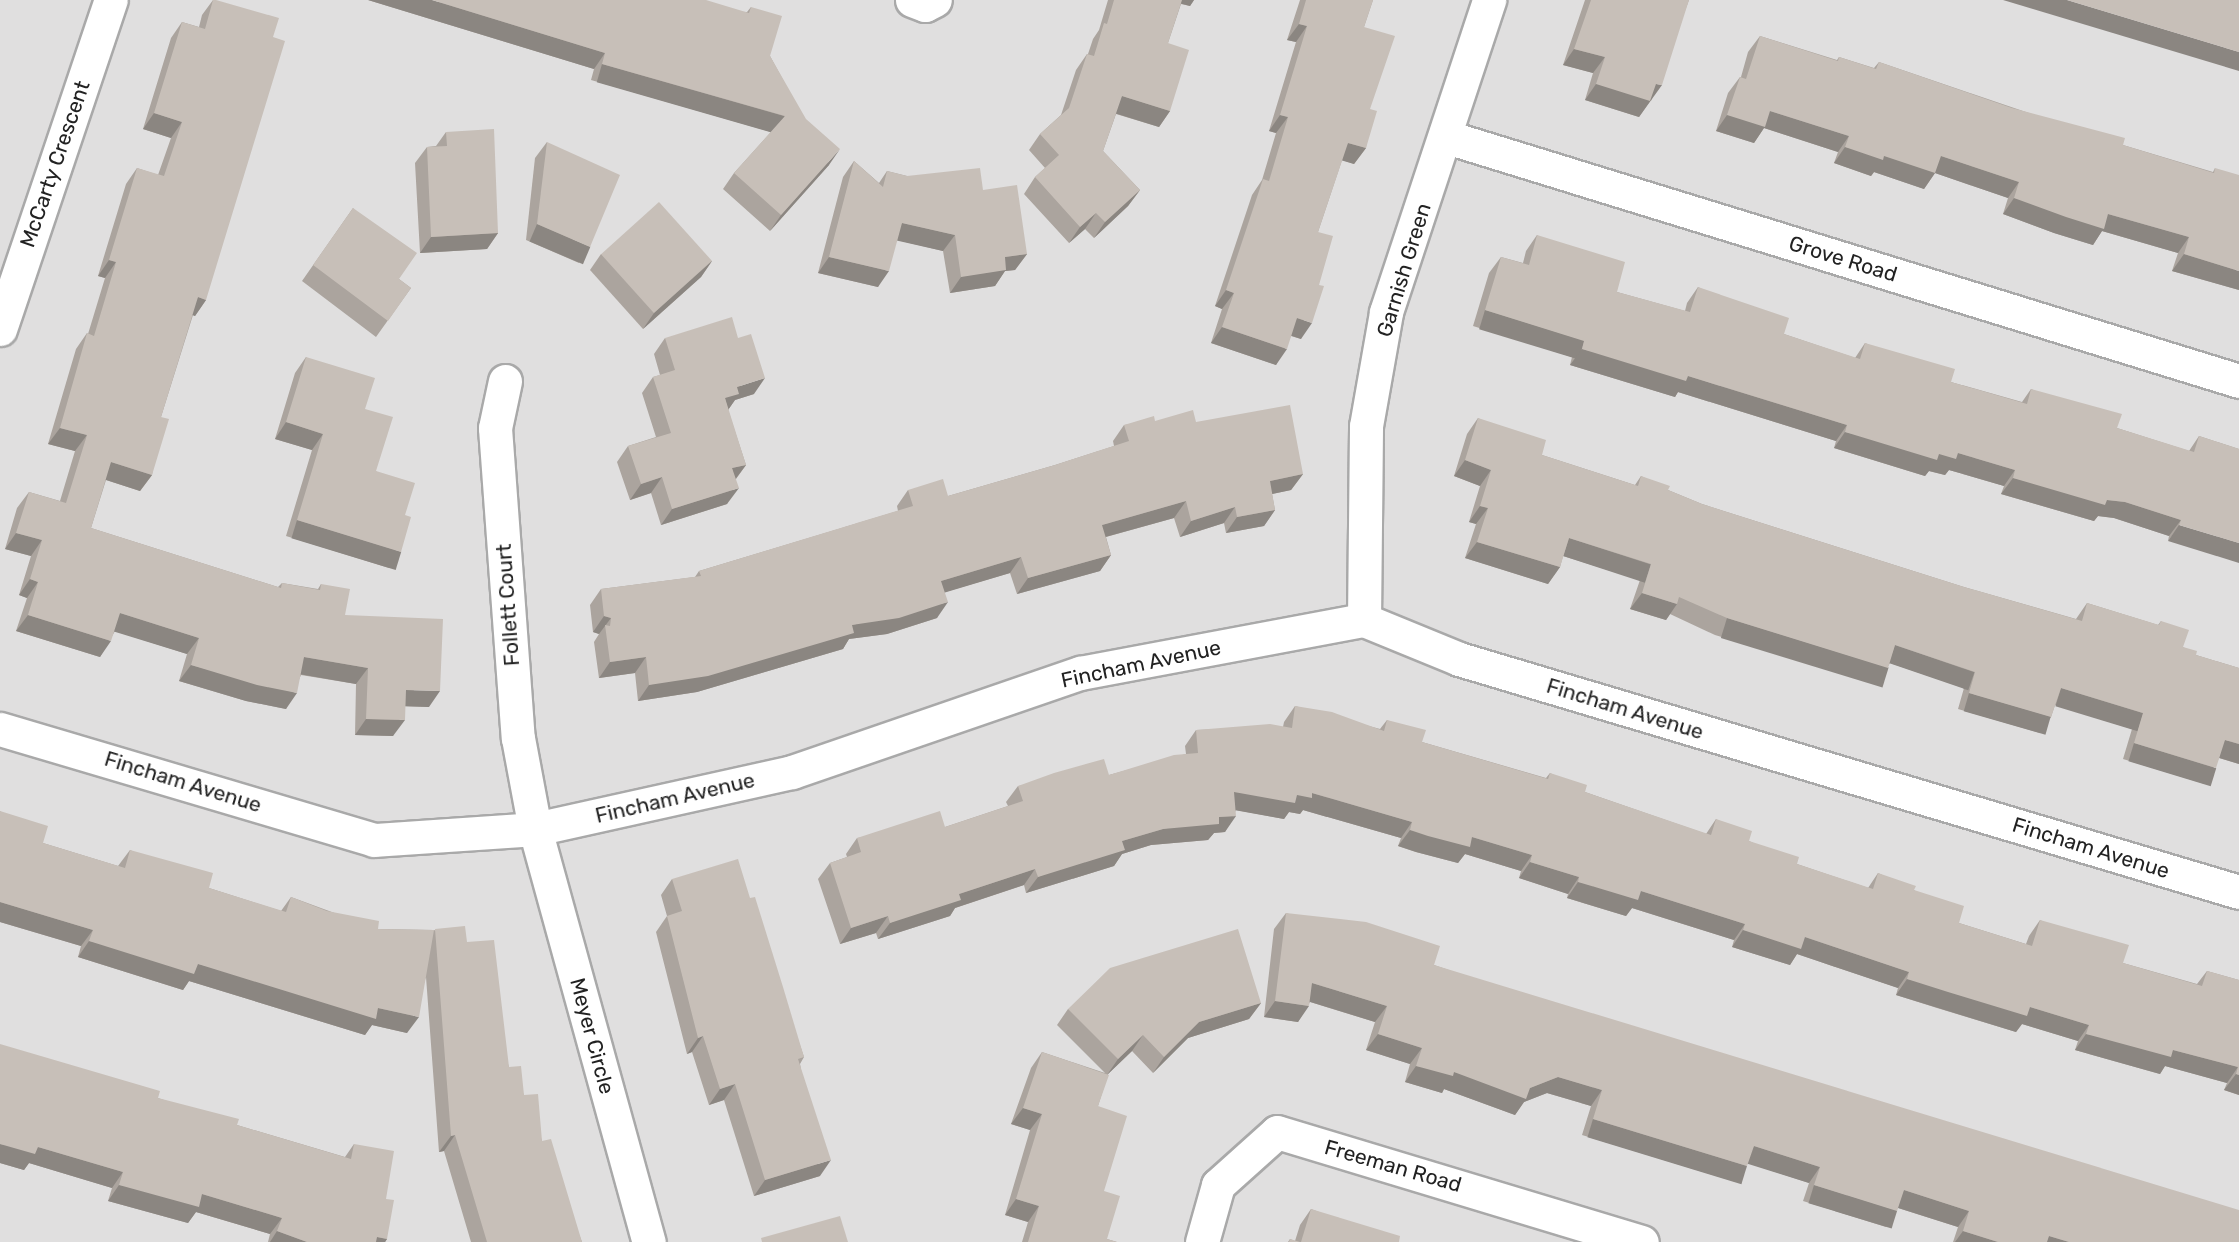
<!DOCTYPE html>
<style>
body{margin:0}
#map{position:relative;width:2239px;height:1242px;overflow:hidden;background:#f2efe9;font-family:Rubik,sans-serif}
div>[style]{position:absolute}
.residential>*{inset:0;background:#e0dfdf;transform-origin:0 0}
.roads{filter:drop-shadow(2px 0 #a9a9a9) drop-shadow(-2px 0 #a9a9a9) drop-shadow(0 2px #a9a9a9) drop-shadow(0 -2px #a9a9a9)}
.minor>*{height:33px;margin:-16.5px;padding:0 16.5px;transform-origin:16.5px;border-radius:16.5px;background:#fff}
.wall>*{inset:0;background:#aba49e}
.shaded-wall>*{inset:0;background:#8b8681;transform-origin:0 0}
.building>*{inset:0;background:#c7bfb8;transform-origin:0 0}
span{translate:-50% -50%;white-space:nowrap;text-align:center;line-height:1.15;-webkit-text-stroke:4.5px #fff;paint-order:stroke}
.street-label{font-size:21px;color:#222}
</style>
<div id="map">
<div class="residential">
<div style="left:0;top:0;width:2239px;height:1242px"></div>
</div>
<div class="roads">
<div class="minor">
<div style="left:912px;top:0;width:14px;rotate:21deg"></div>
<div style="left:925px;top:5px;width:11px;rotate:-27deg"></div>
<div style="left:1447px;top:137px;width:829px;rotate:17.12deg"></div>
<div style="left:0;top:329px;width:347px;rotate:-71.4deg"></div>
<div style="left:505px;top:381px;width:48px;rotate:102deg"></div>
<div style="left:495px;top:428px;width:311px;rotate:85.8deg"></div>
<div style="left:518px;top:738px;width:93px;rotate:79.4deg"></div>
<div style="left:535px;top:829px;width:428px;rotate:74.6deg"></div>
<div style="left:1364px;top:620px;width:194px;rotate:-89.4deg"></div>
<div style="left:1366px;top:426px;width:116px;rotate:-80deg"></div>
<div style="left:1386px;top:312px;width:329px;rotate:-71.7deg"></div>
<div style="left:0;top:729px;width:390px;rotate:16.5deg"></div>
<div style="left:374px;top:840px;width:161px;rotate:-3.9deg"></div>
<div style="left:535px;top:829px;width:263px;rotate:-12.5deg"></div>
<div style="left:792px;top:772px;width:305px;rotate:-19deg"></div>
<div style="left:1080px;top:673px;width:289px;rotate:-10.6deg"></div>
<div style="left:1364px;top:620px;width:103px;rotate:22.3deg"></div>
<div style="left:1459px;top:659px;width:814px;rotate:16.63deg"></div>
<div style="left:1202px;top:1242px;width:59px;rotate:-74.3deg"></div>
<div style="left:1218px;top:1185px;width:79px;rotate:-41.9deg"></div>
<div style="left:1277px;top:1132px;width:381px;rotate:16.8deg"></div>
</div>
</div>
<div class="wall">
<div style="clip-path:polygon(213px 0,206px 300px,195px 316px,193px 315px,161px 417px,152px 475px,140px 491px,106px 480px,91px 528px,278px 587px,282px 583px,318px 589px,321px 584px,345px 615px,429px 707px,405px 706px,393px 736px,355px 735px,356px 684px,301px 675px,286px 709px,246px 701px,179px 681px,187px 654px,115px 631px,100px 657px,16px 631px,27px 598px,19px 595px,31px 556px,5px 549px,17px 508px,29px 492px,60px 501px,75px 451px,48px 444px,76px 349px,87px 333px,88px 334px,105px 278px,98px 276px,126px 184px,137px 168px,158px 175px,171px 138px,143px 129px,171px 38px,182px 22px,199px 27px,202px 15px)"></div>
<div style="clip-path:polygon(368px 0,747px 12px,751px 7px,770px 56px,829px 165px,770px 231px,723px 189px,734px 173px,771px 132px,591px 80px,594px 69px)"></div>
<div style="clip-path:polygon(1108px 0,1194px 0,1190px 6px,1181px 4px,1168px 43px,1170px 111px,1159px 127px,1116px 114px,1103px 151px,1140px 190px,1128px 206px,1094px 238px,1085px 229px,1069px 243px,1024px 194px,1035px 177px,1045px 168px,1029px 150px,1040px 134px,1061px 115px,1076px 70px,1087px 54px,1088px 54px,1093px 39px,1099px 30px)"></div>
<div style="clip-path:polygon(1300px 0,1373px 0,1364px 27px,1370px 109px,1366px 148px,1354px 164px,1342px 160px,1318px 232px,1301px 339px,1291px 336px,1276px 365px,1211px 343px,1222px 309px,1215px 306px,1252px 195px,1262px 180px,1276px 133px,1269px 131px,1296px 42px,1287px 40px)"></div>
<div style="clip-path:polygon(1585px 0,1689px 0,1651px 101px,1650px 101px,1639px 117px,1585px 100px,1593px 73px,1563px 65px)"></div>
<div style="clip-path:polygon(1760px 36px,1837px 60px,1839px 57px,1874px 68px,1879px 62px,2123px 145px,2213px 172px,2215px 168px,2239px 290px,2172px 271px,2178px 253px,2102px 231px,2093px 245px,2054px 233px,2003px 214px,2008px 198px,1935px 173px,1924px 189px,1874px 172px,1871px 176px,1834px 163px,1838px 152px,1764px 128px,1754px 143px,1716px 131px,1728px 93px,1740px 77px,1741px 77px,1748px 52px)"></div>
<div style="clip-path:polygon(446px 132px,498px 233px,487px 249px,420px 253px,415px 163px,427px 147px,436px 146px)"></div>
<div style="clip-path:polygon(547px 142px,579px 263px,526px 240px,535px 158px)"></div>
<div style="clip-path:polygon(854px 161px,879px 183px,887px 171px,907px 176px,983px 190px,1027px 254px,1015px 270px,1005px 271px,995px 286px,950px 293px,943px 251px,897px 240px,878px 287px,818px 273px,843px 177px)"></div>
<div style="clip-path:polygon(353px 208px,399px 279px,411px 288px,376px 337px,302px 281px)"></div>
<div style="clip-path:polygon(1537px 235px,1617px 292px,1685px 311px,1687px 303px,1698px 287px,1784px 334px,1855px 358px,1865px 343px,1951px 382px,2022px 402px,2031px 389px,2117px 428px,2189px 451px,2199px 436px,2239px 449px,2168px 541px,2169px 536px,2114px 518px,2098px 516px,2094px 521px,2001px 494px,2004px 486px,1949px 470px,1945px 475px,1929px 471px,1925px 476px,1834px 448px,1836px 441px,1678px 392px,1675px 397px,1570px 365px,1572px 357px,1473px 326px,1489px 273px,1501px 257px,1523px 263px,1526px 251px)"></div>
<div style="clip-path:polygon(601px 254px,712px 261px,701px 277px,643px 329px,590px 270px)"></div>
<div style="clip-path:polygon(665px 338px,754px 394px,735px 400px,728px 410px,746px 465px,736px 479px,727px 504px,661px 525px,651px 493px,630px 500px,617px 462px,628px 446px,656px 437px,642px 393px,653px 377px,660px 375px,654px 354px)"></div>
<div style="clip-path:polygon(306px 357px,365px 409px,376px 471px,405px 515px,389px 568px,286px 536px,312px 450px,275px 439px,295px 373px)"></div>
<div style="clip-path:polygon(1478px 418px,1542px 455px,1635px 485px,1641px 476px,1668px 490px,1702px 504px,1964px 587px,2076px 619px,2087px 603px,2158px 625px,2161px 621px,2183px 647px,2196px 655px,2239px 668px,2239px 764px,2219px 758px,2205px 784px,2123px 759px,2132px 729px,2055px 705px,2051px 717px,2040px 733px,1958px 709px,1964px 688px,1890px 663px,1877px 684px,1715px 635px,1670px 614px,1666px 620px,1630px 609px,1640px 580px,1563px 556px,1560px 567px,1548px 584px,1465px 558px,1476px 524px,1469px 522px,1480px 486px,1454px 476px,1467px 434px)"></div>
<div style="clip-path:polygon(1155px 421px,1196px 422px,1303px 474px,1291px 490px,1272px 494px,1275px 510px,1264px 526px,1226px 533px,1224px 523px,1180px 537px,1174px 518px,1106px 537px,1111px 555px,1100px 571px,1017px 594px,1010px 573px,945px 592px,937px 618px,887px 634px,849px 639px,843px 649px,697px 692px,638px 701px,635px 673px,599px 678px,594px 642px,599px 634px,593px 632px,590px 605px,601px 589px,695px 577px,699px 571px,898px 511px,897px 506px,908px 490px,948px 496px,1055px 465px,1114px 446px,1113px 441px,1124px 425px)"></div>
<div style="clip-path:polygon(1295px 706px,1380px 729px,1387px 720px,1422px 742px,1546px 778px,1550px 773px,1585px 792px,1706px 834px,1716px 819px,1749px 841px,1797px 864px,1868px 888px,1878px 873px,1914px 890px,1959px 923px,2026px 944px,2029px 936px,2040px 920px,2123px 963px,2197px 984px,2207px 971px,2239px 980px,2239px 1095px,2224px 1090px,2227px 1083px,2165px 1066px,2160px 1074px,2075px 1050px,2078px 1041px,2022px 1024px,2016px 1032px,1937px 1008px,1896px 995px,1898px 988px,1797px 954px,1790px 965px,1732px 947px,1734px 940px,1632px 908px,1626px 916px,1583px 903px,1567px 898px,1568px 894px,1519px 878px,1521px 871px,1465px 854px,1458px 863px,1416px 852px,1398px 846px,1401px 838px,1303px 810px,1300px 814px,1289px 812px,1284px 819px,1236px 810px,1225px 832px,1214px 833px,1208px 840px,1151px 845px,1122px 854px,1114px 866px,1026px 893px,1024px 885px,955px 908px,950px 916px,878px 939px,876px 933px,840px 944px,818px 879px,830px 863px,847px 857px,846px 854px,857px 838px,945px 827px,1008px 806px,1006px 802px,1018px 786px,1109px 775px,1186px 754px,1185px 746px,1196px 730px,1283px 727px,1284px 722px)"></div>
<div style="clip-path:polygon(0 811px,43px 843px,118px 866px,130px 850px,209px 888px,281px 911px,291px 897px,378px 929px,434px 930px,467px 942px,509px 1067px,524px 1095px,582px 1242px,471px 1242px,444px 1151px,439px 1152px,426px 977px,407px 1033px,372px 1025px,365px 1035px,189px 981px,183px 990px,78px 957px,81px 946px,0 922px)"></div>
<div style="clip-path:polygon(672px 879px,750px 898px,804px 1057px,800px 1064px,820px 1176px,754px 1196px,724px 1100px,709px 1105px,692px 1052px,687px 1054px,656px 932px,667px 916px,661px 895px)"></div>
<div style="clip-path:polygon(1286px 913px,1434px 965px,2239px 1242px,1953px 1242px,1958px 1227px,1898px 1208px,1886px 1227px,1803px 1201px,1809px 1183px,1748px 1163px,1736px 1182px,1582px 1135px,1591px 1106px,1547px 1093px,1524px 1102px,1515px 1115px,1444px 1089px,1442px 1093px,1405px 1082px,1410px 1064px,1366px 1050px,1375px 1022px,1310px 1002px,1298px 1022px,1264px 1017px,1274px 929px)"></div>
<div style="clip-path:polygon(1261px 1003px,1249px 1019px,1188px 1038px,1153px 1073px,1132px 1051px,1108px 1074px,1098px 1106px,1107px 1239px,1117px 1242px,1022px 1242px,1028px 1222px,1005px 1215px,1030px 1130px,1011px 1124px,1031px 1068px,1042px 1052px,1105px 1073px,1057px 1025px,1068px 1009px)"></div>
<div style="clip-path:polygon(158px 1098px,237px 1125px,345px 1157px,354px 1144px,386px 1199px,387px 1239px,385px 1242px,268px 1242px,270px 1234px,196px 1212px,188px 1223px,108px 1201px,112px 1188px,29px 1163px,24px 1170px,0 1163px)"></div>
<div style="clip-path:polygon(1311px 1209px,1399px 1242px,1288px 1242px,1290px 1239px,1295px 1241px,1300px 1225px)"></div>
</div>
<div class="shaded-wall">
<div style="clip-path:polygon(368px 0,432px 0,605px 53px,594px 69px)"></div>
<div style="clip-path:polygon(1176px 0,1194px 0,1190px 6px,1175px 2px)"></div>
<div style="clip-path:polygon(2003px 0,2067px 0,2239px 52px,2239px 71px)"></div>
<div style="clip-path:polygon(1299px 24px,1307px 26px,1296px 42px,1287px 40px)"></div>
<div style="clip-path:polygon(1574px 49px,1605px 57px,1593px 73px,1563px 65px)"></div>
<div style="left:602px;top:64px;width:190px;height:19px;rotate:16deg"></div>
<div style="clip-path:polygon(1596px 84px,1656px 84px,1662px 85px,1639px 117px,1585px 100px)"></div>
<div style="clip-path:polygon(1122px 96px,1170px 111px,1159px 127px,1111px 112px)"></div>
<div style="clip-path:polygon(1770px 111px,1849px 136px,1838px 152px,1764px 128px,1754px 143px,1716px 131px,1727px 115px)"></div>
<div style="clip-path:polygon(154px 113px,182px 122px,171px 138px,143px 129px)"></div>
<div style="clip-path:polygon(1280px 115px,1288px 117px,1276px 133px,1269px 131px)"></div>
<div style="clip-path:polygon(1348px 143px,1366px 148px,1354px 164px,1337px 159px)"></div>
<div style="clip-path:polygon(1845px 147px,1884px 156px,1941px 156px,2019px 182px,2008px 198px,1935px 173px,1924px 189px,1874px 172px,1871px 176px,1834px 163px)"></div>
<div style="clip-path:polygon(840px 149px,829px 165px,770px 231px,781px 215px)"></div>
<div style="clip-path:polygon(1140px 190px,1128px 206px,1094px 238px,1105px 222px)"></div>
<div style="clip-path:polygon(2014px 198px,2108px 214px,2189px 237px,2178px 253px,2102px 231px,2093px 245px,2054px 233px,2003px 214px)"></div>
<div style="clip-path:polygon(1096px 213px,1085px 229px,1069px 243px,1080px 227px)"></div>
<div style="clip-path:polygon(902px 223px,955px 235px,943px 251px,890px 239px)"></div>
<div style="left:537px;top:224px;width:58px;height:19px;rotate:23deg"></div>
<div style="clip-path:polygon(498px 233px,487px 249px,420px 253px,431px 237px)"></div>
<div style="clip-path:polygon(1027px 254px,1015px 270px,1005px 271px,995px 286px,950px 293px,961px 277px,1005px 257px)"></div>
<div style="clip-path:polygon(2184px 254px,2239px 271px,2239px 290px,2172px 271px)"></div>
<div style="clip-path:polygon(829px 257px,889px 271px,878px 287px,818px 273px)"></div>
<div style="clip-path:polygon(109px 260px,116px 262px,105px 278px,98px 276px)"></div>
<div style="clip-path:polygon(712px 261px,701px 277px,643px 329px,654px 313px)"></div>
<div style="clip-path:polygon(1226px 290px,1234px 293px,1222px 309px,1215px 306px)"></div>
<div style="clip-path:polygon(198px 297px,206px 300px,195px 316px,187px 313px)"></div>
<div style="left:1485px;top:310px;width:104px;height:20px;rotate:17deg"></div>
<div style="clip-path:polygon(1297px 318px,1312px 323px,1301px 339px,1286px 334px)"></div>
<div style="clip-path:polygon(1222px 327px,1287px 349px,1276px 365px,1211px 343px)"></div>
<div style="clip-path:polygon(1582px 349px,1688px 376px,1847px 425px,1836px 441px,1678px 392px,1675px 397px,1570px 365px)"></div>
<div style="clip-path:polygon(765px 378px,754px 394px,735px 400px,728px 410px,725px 398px,737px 387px)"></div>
<div style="clip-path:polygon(286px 422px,323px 434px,312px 450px,275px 439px)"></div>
<div style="clip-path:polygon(60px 428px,87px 435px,75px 451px,48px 444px)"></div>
<div style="clip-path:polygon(1845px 432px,1939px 454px,1958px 453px,2015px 470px,2004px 486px,1949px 470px,1945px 475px,1929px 471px,1925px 476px,1834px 448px)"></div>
<div style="clip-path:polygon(1465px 460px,1491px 470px,1480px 486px,1454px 476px)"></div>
<div style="clip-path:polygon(111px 462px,152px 475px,140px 491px,100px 478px)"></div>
<div style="clip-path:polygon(746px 465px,734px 481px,732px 468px)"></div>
<div style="clip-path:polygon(1303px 474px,1291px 490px,1258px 497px,1270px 481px)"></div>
<div style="clip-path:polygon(662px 477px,651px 493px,630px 500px,641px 484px)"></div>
<div style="clip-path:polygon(2013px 478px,2107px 500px,2125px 502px,2181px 520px,2169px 536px,2114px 518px,2098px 516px,2094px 521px,2001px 494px)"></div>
<div style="clip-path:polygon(739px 488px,727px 504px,661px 525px,672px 509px)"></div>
<div style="clip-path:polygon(1186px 501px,1174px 518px,1091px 541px,1102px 525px)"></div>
<div style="clip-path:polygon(1480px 506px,1488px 508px,1476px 524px,1469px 522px)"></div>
<div style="clip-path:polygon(1235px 507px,1224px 523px,1180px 537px,1191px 521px)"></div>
<div style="clip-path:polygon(1275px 510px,1264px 526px,1226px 533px,1237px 517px)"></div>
<div style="left:297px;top:520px;width:109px;height:19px;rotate:17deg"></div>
<div style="clip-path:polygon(2179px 525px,2239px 543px,2239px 563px,2168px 541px)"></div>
<div style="clip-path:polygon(16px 533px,42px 540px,31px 556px,5px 549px)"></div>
<div style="left:1569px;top:538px;width:86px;height:19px;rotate:18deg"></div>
<div style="clip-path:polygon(1477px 542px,1560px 567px,1548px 584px,1465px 558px)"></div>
<div style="clip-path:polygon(1111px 555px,1100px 571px,1017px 594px,1028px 578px)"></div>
<div style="clip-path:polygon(1021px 557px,1010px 573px,930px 597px,941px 581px)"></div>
<div style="clip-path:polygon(30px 579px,38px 582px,27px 598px,19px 595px)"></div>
<div style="clip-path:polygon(1642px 593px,1677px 604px,1666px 620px,1630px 609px)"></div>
<div style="clip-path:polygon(948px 602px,937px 618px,887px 634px,849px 639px,843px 649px,697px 692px,638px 701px,649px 685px,852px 625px)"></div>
<div style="clip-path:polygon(120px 613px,199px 638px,187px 654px,109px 630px)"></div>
<div style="clip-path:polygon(28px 615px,111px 641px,100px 657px,16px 631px)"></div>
<div style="clip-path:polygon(604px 616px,611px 618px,599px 634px,593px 632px)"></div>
<div style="left:1727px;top:618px;width:169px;height:21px;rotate:17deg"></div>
<div style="left:1895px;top:645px;width:84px;height:19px;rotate:19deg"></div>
<div style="clip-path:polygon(304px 657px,368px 668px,356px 684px,293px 673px)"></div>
<div style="clip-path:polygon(646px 657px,635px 673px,599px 678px,610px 662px)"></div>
<div style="clip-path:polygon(191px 665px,297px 693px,286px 709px,246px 701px,179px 681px)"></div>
<div style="left:2061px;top:688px;width:86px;height:19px;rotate:17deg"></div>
<div style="clip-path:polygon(406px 690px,440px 691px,429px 707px,394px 706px)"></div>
<div style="left:1969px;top:693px;width:85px;height:19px;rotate:16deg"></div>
<div style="clip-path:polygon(366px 719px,405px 720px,393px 736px,355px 735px)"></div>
<div style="clip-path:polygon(2225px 740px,2239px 744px,2239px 764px,2213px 756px)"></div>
<div style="left:2134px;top:743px;width:86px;height:19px;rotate:17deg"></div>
<div style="clip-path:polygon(1234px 792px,1297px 795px,1312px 793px,1412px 822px,1401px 838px,1303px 810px,1300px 814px,1289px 812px,1284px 819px,1223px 808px)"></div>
<div style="clip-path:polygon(1236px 816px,1225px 832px,1214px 833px,1208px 840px,1151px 845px,1122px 854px,1114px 866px,1026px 893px,1038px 877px,1122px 841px,1163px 829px,1219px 817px)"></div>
<div style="clip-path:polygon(1410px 830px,1472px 837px,1532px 855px,1521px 871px,1465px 854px,1458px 863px,1416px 852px,1398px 846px)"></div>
<div style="clip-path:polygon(1530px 862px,1579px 877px,1568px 894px,1519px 878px)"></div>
<div style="clip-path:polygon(1035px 869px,1024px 885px,955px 908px,950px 916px,878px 939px,890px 923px,959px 894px)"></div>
<div style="clip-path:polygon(1578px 882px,1641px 891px,1745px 924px,1734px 940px,1632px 908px,1626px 916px,1567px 898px)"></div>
<div style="clip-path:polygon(0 902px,93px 930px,81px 946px,0 922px)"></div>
<div style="clip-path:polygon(888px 916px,876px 933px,840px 944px,851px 928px)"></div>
<div style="clip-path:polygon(1743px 930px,1805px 937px,1909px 972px,1898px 988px,1797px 954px,1790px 965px,1732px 947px)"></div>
<div style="clip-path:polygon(89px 941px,198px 964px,378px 1008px,419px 1017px,407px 1033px,372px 1025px,365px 1035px,189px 981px,183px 990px,78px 957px)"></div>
<div style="clip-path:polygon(1907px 979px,2030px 1007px,2089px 1025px,2078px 1041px,2022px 1024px,2016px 1032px,1896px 995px)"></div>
<div style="clip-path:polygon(1312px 983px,1387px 1006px,1375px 1022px,1301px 999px)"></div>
<div style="clip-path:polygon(1275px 1001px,1309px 1006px,1298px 1022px,1264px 1017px)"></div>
<div style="clip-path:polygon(1261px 1003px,1249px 1019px,1188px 1038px,1153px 1073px,1164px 1057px,1199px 1022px)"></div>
<div style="clip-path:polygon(1378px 1034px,1422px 1048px,1410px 1064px,1366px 1050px)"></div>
<div style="clip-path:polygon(2086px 1034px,2173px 1050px,2238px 1067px,2227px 1083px,2165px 1066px,2160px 1074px,2075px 1050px)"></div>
<div style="clip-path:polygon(1143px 1035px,1132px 1051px,1107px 1075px,1118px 1059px)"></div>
<div style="clip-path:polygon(703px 1036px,692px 1052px,687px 1054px,698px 1038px)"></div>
<div style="clip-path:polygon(1416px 1066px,1454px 1072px,1530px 1088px,1558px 1077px,1602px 1090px,1591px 1106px,1547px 1093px,1524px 1102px,1515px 1115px,1444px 1089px,1442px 1093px,1405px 1082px)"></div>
<div style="clip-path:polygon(2236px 1074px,2239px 1075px,2239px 1095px,2224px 1090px)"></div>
<div style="clip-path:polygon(735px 1084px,724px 1100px,709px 1105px,720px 1089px)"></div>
<div style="clip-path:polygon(1023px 1108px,1042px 1114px,1030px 1130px,1011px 1124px)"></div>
<div style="left:1593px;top:1119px;width:161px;height:19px;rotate:17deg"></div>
<div style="clip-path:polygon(455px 1135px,444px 1151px,439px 1152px,451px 1136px)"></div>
<div style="clip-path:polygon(0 1144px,38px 1147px,123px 1172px,112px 1188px,29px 1163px,24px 1170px,0 1163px)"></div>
<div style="clip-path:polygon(1754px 1146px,1820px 1167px,1809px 1183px,1742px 1162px)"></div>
<div style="clip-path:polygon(831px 1160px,820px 1176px,754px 1196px,765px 1180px)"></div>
<div style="clip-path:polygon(119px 1185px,202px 1194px,282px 1218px,270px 1234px,196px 1212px,188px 1223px,108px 1201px)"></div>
<div style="left:1814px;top:1185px;width:87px;height:19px;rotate:17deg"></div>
<div style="clip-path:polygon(1904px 1190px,1969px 1211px,1958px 1227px,1892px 1206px)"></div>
<div style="clip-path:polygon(1016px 1199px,1039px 1206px,1028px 1222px,1005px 1215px)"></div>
<div style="clip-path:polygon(277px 1231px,307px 1242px,270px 1242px)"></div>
<div style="clip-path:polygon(1963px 1231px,1998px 1242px,1955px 1242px)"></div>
<div style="clip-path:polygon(2049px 1236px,2069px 1242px,2045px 1242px)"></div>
<div style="clip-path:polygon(377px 1237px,387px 1239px,385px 1242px,374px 1242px)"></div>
</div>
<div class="building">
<div style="clip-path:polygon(213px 0,216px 0,279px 18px,273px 37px,285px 41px,206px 300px,198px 297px,161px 417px,169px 419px,152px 475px,111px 462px,91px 528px,281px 588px,282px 583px,320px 590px,321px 584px,350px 589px,345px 615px,443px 619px,440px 691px,406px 690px,405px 720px,366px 719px,368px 668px,304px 657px,297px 693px,257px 685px,191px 665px,199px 638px,120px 613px,111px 641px,28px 615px,38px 582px,30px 579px,42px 540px,16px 533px,29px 492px,66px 503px,87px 435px,60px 428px,87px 333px,94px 336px,116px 262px,109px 260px,137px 168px,164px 176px,182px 122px,154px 113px,182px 22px,205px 29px)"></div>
<div style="clip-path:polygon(432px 0,706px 0,749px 13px,751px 7px,782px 16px,770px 56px,806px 119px,840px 149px,781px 215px,734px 173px,785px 116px,602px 64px,605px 53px)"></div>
<div style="clip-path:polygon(1114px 0,1182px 0,1168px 43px,1189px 50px,1170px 111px,1122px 96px,1103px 151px,1140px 190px,1105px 222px,1096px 213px,1080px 227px,1035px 177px,1059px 155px,1040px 134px,1069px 108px,1087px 54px,1094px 56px,1104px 23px,1107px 24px)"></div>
<div style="clip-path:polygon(1306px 0,1373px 0,1364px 27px,1395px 36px,1370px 109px,1377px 111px,1366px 148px,1348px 143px,1318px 232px,1333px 236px,1319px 285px,1324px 286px,1312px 323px,1297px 318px,1287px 349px,1222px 327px,1234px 293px,1226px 290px,1263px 179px,1269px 181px,1288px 117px,1280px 115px,1307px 26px,1299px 24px)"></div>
<div style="clip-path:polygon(1591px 0,1689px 0,1662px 85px,1656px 84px,1650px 101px,1596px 84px,1605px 57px,1574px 49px)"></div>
<div style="clip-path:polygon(2067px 0,2239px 0,2239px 52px)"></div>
<div style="clip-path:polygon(1760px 36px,1838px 61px,1839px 57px,1876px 69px,1879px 62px,2012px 108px,2125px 138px,2123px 145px,2214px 173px,2215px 168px,2239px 175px,2239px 271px,2184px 254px,2189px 237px,2108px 214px,2104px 229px,2066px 217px,2014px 198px,2019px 182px,1941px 156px,1935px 173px,1884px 156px,1883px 160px,1845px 147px,1849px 136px,1770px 111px,1765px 127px,1727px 115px,1740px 77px,1746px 79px)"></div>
<div style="clip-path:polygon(494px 129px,498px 233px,431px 237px,427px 147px,447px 146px,446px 132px)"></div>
<div style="clip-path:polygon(547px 142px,620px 175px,590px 247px,537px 224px)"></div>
<div style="clip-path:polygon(854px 161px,883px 187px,887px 171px,907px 176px,980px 168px,983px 190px,1017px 185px,1027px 254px,1005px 257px,1006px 270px,961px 277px,955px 235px,902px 223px,889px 271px,829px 257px)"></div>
<div style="left:659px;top:202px;width:79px;height:78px;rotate:48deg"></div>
<div style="clip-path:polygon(353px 208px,417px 253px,399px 279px,411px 288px,388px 321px,313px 265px)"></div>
<div style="clip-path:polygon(1537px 235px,1625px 262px,1617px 292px,1690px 312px,1698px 287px,1789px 318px,1784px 334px,1860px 359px,1865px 343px,1955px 369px,1951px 382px,2027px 404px,2031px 389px,2122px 414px,2117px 428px,2194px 452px,2199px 436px,2239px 449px,2239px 543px,2179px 525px,2181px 520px,2125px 502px,2107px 500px,2105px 505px,2013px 478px,2015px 470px,1958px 453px,1956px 459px,1939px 454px,1937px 460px,1845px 432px,1847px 425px,1688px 376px,1686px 381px,1582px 349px,1584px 341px,1485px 310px,1501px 257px,1529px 265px)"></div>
<div style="clip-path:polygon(732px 317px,738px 338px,751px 334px,765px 378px,737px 387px,739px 394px,725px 398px,746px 465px,732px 468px,739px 488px,672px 509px,662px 477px,641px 484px,628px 446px,671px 433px,653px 377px,675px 370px,665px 338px)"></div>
<div style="clip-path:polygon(306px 357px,375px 378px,365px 409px,393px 417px,376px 471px,415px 483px,405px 515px,411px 517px,401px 552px,297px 520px,323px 434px,286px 422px)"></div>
<div style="clip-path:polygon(1290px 405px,1303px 474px,1270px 481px,1275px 510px,1237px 517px,1235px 507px,1191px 521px,1186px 501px,1102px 525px,1111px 555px,1028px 578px,1021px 557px,941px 581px,948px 602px,899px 618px,852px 625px,854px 633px,708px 676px,649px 685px,646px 657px,610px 662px,605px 625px,610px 626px,611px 618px,604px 616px,601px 589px,701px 576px,699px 571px,913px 506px,908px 490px,943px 479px,948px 496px,1055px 465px,1129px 441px,1124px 425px,1154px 416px,1155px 421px,1193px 410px,1196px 422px)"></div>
<div style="clip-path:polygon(1478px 418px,1546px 440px,1542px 455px,1638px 486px,1641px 476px,1670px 486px,1668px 490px,1702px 504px,1964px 587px,2082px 621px,2087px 603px,2159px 625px,2161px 621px,2189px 630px,2183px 647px,2197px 651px,2196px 655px,2239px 668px,2239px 744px,2225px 740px,2216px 768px,2134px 743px,2143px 713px,2061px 688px,2051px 717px,1969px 693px,1975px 672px,1895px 645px,1888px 668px,1727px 618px,1679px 597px,1677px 604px,1642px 593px,1651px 564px,1569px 538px,1560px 567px,1477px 542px,1488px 508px,1480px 506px,1491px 470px,1465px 460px)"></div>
<div style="clip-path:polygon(1295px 706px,1332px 712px,1384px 731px,1387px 720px,1426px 730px,1422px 742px,1548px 779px,1550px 773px,1587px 785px,1585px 792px,1711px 835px,1716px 819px,1752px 831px,1749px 841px,1799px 857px,1797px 864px,1873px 889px,1878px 873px,1916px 886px,1914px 890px,1964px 906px,1959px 923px,2032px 946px,2040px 920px,2129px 945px,2123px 963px,2202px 986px,2207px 971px,2239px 980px,2239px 1075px,2236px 1074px,2238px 1067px,2173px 1050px,2171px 1057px,2086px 1034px,2089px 1025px,2030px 1007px,2027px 1016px,1948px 992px,1907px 979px,1909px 972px,1805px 937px,1801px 949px,1743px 930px,1745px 924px,1641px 891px,1638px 900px,1595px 887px,1578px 882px,1579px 877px,1530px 862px,1532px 855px,1472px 837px,1470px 847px,1428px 836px,1410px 830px,1412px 822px,1312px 793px,1312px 798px,1297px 795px,1295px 803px,1234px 792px,1236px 816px,1219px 817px,1219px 824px,1163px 829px,1122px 841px,1125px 850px,1038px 877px,1035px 869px,959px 894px,961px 900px,890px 923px,888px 916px,851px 928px,830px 863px,861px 852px,857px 838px,940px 811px,945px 827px,1023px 801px,1018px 786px,1054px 773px,1104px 759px,1109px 775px,1174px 755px,1198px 753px,1196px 730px,1270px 724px,1292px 728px)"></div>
<div style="clip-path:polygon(0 811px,48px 826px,43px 843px,125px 868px,130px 850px,213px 873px,209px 888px,286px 912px,291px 897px,327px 911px,379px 921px,378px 929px,434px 930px,419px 1017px,378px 1008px,376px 1019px,198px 964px,194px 974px,89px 941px,93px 930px,0 902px)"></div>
<div style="clip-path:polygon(738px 859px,750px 898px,755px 897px,783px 987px,804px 1057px,798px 1059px,831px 1160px,765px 1180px,735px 1084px,720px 1089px,703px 1036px,698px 1038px,667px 916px,682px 911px,672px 879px)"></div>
<div style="clip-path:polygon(1286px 913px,1366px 922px,1440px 946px,1434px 965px,2239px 1210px,2239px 1242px,2069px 1242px,2049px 1236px,2047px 1242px,1998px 1242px,1963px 1231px,1969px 1211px,1904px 1190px,1897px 1211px,1814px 1185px,1820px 1167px,1754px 1146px,1747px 1166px,1593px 1119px,1602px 1090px,1558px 1077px,1530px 1088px,1526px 1099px,1454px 1072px,1453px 1076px,1416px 1066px,1422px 1048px,1378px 1034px,1387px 1006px,1312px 983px,1309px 1006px,1275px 1001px)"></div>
<div style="clip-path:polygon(465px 926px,467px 942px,494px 940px,509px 1067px,521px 1066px,524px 1095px,538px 1094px,542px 1141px,551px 1139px,582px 1242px,487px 1242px,455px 1135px,451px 1136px,435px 929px)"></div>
<div style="clip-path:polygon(1238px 929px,1261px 1003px,1199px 1022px,1164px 1057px,1143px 1035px,1118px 1059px,1068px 1009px,1110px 968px)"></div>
<div style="clip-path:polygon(0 1044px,160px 1091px,158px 1098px,239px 1119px,237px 1125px,351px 1159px,354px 1144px,394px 1151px,386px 1199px,394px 1200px,387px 1239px,377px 1237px,376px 1242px,307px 1242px,277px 1231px,282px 1218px,202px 1194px,199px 1207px,119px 1185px,123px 1172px,38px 1147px,35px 1154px,0 1144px)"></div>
<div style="clip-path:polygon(1042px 1052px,1109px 1075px,1098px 1106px,1127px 1116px,1104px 1191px,1120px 1196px,1107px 1239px,1117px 1242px,1028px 1242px,1039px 1206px,1016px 1199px,1042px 1114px,1023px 1108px)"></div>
<div style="clip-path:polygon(1311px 1209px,1400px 1236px,1399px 1242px,1301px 1242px)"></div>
<div style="clip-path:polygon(840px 1216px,848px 1242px,762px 1242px,761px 1238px)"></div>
<div style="clip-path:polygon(1290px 1239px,1300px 1242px,1289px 1242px)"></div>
</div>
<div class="street-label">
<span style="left:55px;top:164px;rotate:-71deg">McCarty Crescent</span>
<span style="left:1843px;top:259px;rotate:17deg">Grove Road</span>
<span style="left:1404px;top:270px;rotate:-73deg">Garnish Green</span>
<span style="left:508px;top:605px;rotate:-94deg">Follett Court</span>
<span style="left:1141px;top:664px;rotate:-12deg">Fincham Avenue</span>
<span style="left:1625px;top:709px;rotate:17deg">Fincham Avenue</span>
<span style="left:183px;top:782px;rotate:17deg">Fincham Avenue</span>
<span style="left:675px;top:798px;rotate:-13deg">Fincham Avenue</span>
<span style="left:2091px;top:848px;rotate:17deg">Fincham Avenue</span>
<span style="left:592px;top:1036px;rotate:75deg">Meyer Circle</span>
<span style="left:1393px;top:1166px;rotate:16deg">Freeman Road</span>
</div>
</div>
